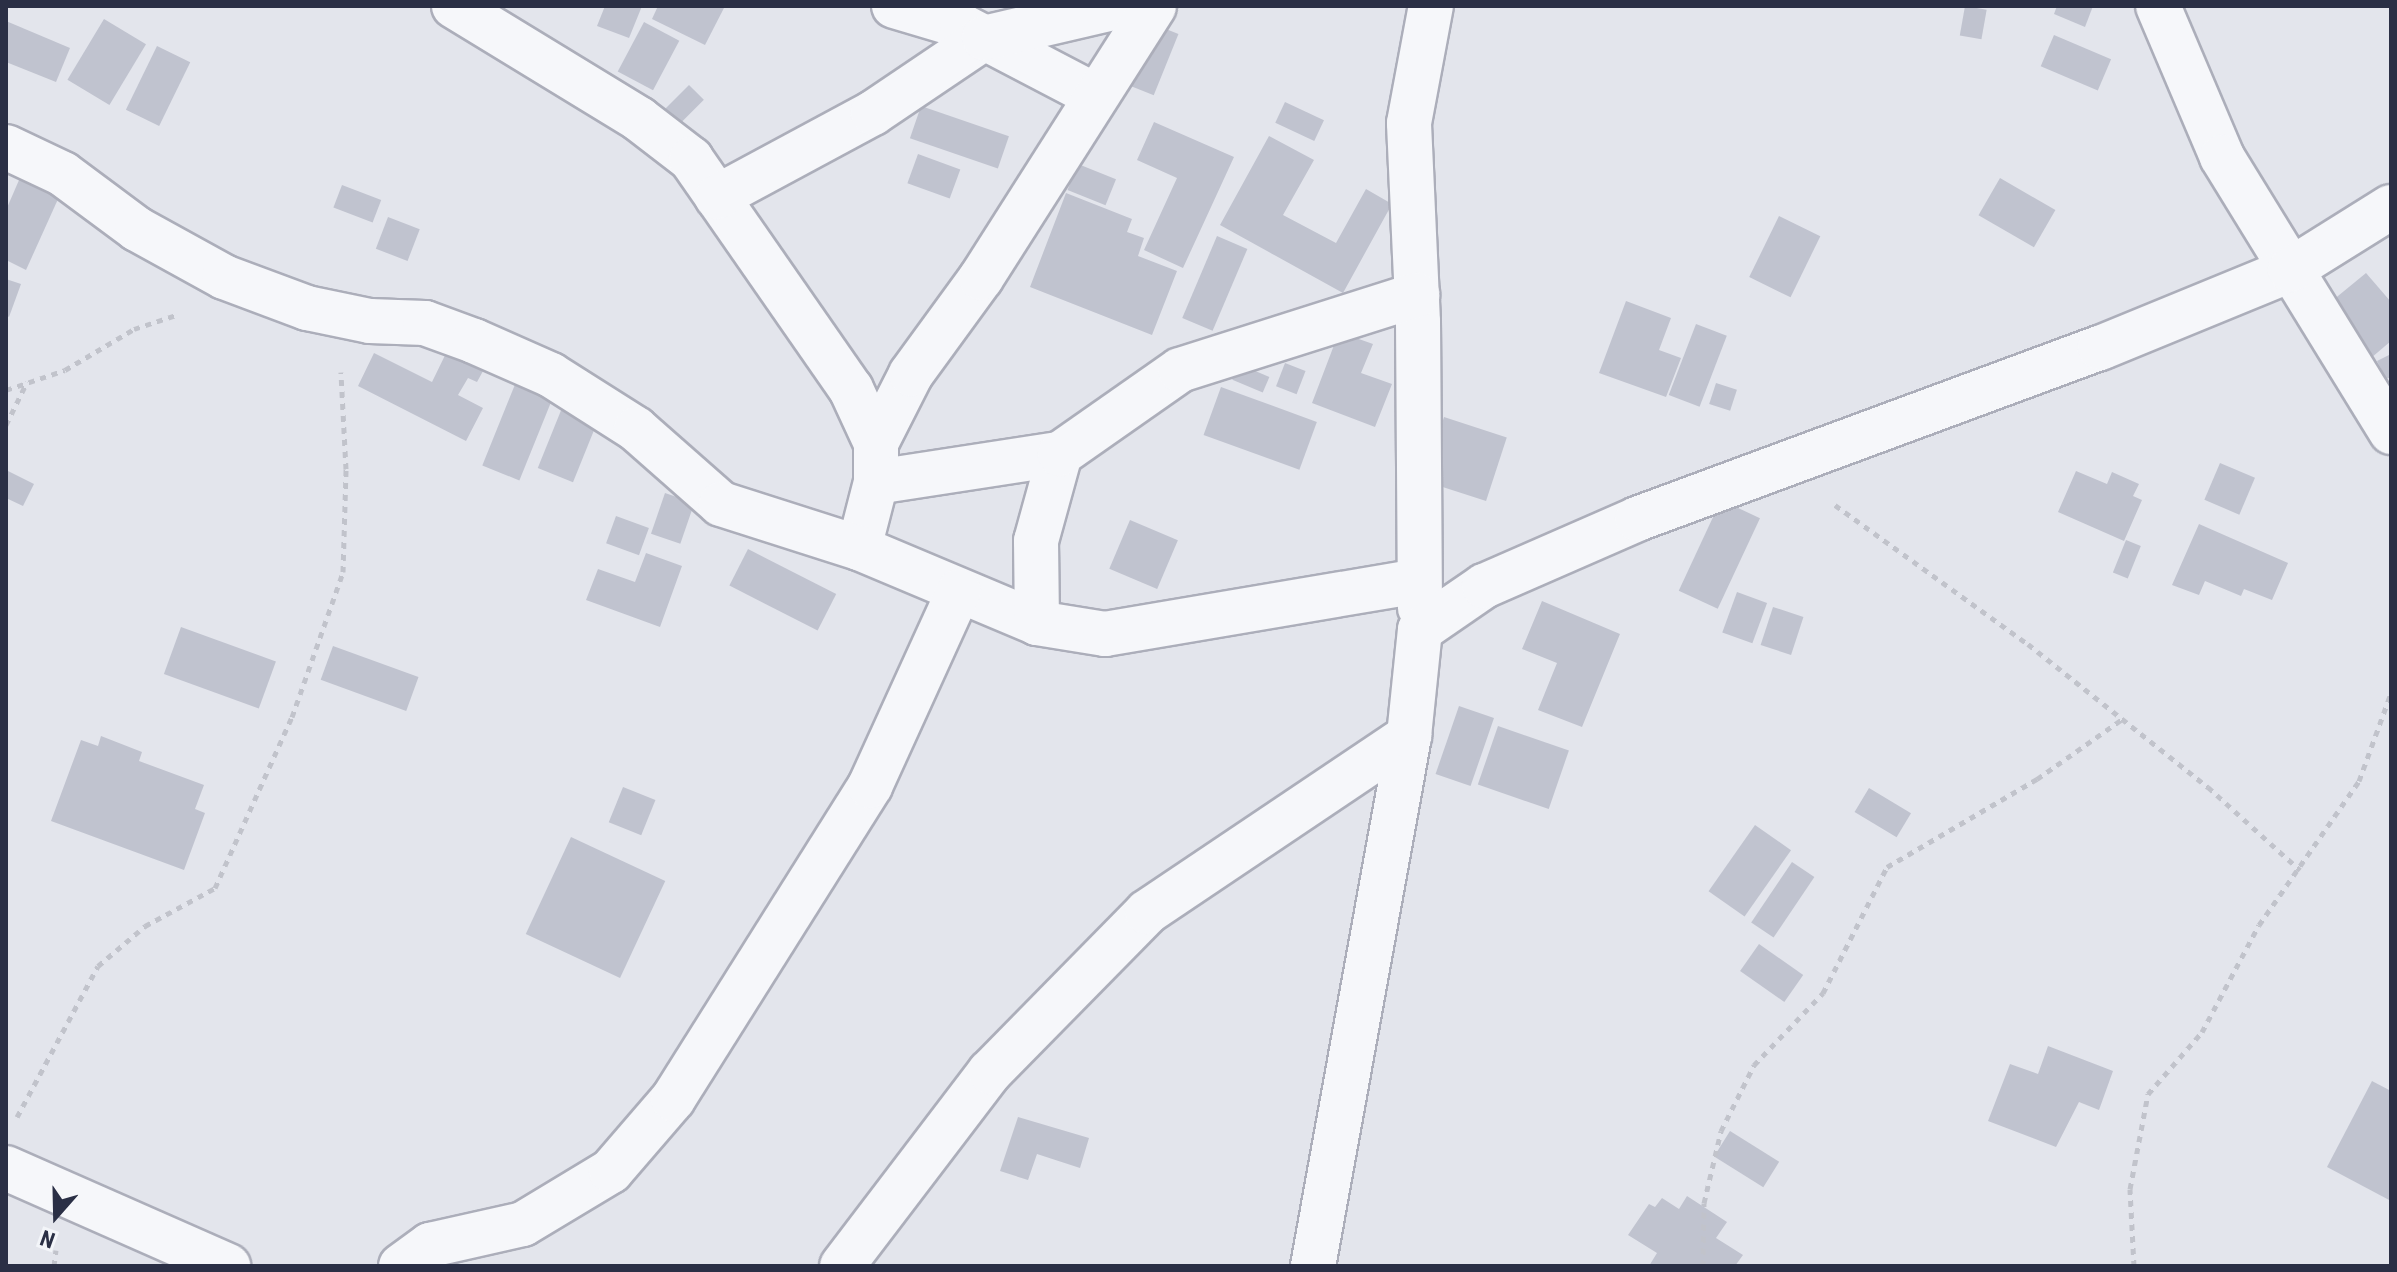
<!DOCTYPE html>
<style>
body{margin:0}
#map{position:relative;width:2397px;height:1272px;overflow:hidden;background:#e3e5ec;font-family:"Roboto Condensed",sans-serif}
div>[style]{position:absolute}
.building>*{inset:0;background:#c0c3cf;transform-origin:0 0}
.path>*{height:5px;margin-top:-2.5px;transform-origin:0;background:repeating-linear-gradient(90deg,#c1c3cb 0 6px,transparent 0 12px)}
.roads{filter:drop-shadow(2px 0 #acaeba) drop-shadow(-2px 0 #acaeba) drop-shadow(0 2px #acaeba) drop-shadow(0 -2px #acaeba)}
.street>*{height:44px;margin:-22px;padding:0 22px;transform-origin:22px;border-radius:22px;background:#f6f7fa}
span{translate:-50% -50%;white-space:nowrap;text-align:center;line-height:1.15;-webkit-text-stroke:6px #f3f5f9;paint-order:stroke}
.frame{position:absolute;inset:0;border:8px solid #2a2f45;pointer-events:none}
.north{position:absolute;left:16px;top:1176px;width:80px;height:80px;-webkit-text-stroke:6px #f3f5f9;paint-order:stroke;rotate:200deg;font-size:22px;font-weight:700;line-height:32px;text-align:center;color:#2a2f45}
.north::after{content:'';display:block;margin:auto;width:28px;height:36px;background:#2a2f45;clip-path:polygon(50% 0,100% 100%,50% 72%,0 100%)}
</style>
<div id="map">
<div class="building">
<div style="clip-path:polygon(605px 6px,642px 6px,629px 38px,597px 26px)"></div>
<div style="clip-path:polygon(658px 6px,725px 6px,705px 45px,652px 19px)"></div>
<div style="left:1965px;top:6px;width:22px;height:30px;rotate:10deg"></div>
<div style="clip-path:polygon(2057px 6px,2093px 6px,2085px 27px,2054px 14px)"></div>
<div style="left:104px;top:19px;width:49px;height:71px;rotate:31deg"></div>
<div style="clip-path:polygon(6px 21px,70px 48px,56px 82px,6px 62px)"></div>
<div style="left:1146px;top:21px;width:35px;height:66px;rotate:22deg"></div>
<div style="left:644px;top:22px;width:40px;height:56px;rotate:28deg"></div>
<div style="left:2054px;top:35px;width:62px;height:34px;rotate:23deg"></div>
<div style="left:157px;top:46px;width:37px;height:71px;rotate:26deg"></div>
<div style="left:689px;top:85px;width:21px;height:35px;rotate:45deg"></div>
<div style="left:1285px;top:102px;width:43px;height:23px;rotate:25deg"></div>
<div style="left:921px;top:106px;width:93px;height:34px;rotate:19deg"></div>
<div style="clip-path:polygon(1154px 122px,1234px 157px,1183px 268px,1144px 250px,1177px 178px,1137px 160px)"></div>
<div style="clip-path:polygon(1269px 136px,1314px 160px,1283px 215px,1336px 243px,1366px 189px,1392px 204px,1343px 293px,1220px 225px)"></div>
<div style="left:918px;top:154px;width:45px;height:31px;rotate:20deg"></div>
<div style="left:1078px;top:164px;width:41px;height:28px;rotate:22deg"></div>
<div style="clip-path:polygon(23px 171px,63px 188px,26px 270px,6px 260px,6px 210px)"></div>
<div style="left:2000px;top:178px;width:64px;height:43px;rotate:30deg"></div>
<div style="left:342px;top:185px;width:42px;height:24px;rotate:21deg"></div>
<div style="clip-path:polygon(1066px 193px,1132px 219px,1127px 232px,1144px 238px,1138px 256px,1177px 271px,1152px 335px,1030px 287px)"></div>
<div style="left:1779px;top:216px;width:46px;height:68px;rotate:26deg"></div>
<div style="left:388px;top:217px;width:34px;height:34px;rotate:21deg"></div>
<div style="left:1217px;top:236px;width:33px;height:89px;rotate:23deg"></div>
<div style="clip-path:polygon(2366px 273px,2391px 302px,2391px 341px,2371px 358px,2327px 305px)"></div>
<div style="clip-path:polygon(6px 279px,21px 284px,9px 317px,6px 315px)"></div>
<div style="clip-path:polygon(1626px 301px,1671px 318px,1659px 350px,1681px 358px,1666px 397px,1599px 373px)"></div>
<div style="left:1696px;top:324px;width:33px;height:76px;rotate:21deg"></div>
<div style="clip-path:polygon(1339px 332px,1373px 344px,1361px 373px,1392px 384px,1375px 427px,1312px 403px)"></div>
<div style="clip-path:polygon(451px 343px,488px 362px,477px 382px,468px 378px,458px 395px,483px 408px,466px 441px,358px 386px,374px 353px,432px 382px)"></div>
<div style="clip-path:polygon(2391px 354px,2391px 377px,2386px 379px,2377px 361px)"></div>
<div style="left:1285px;top:363px;width:22px;height:25px;rotate:21deg"></div>
<div style="left:1239px;top:364px;width:33px;height:17px;rotate:23deg"></div>
<div style="left:516px;top:382px;width:40px;height:90px;rotate:22deg"></div>
<div style="left:1716px;top:383px;width:22px;height:22px;rotate:18deg"></div>
<div style="left:1221px;top:387px;width:102px;height:51px;rotate:20deg"></div>
<div style="left:564px;top:403px;width:38px;height:70px;rotate:22deg"></div>
<div style="left:1444px;top:417px;width:66px;height:67px;rotate:18deg"></div>
<div style="left:2220px;top:463px;width:38px;height:40px;rotate:23deg"></div>
<div style="clip-path:polygon(6px 470px,34px 484px,23px 506px,6px 498px)"></div>
<div style="clip-path:polygon(2076px 471px,2107px 484px,2112px 472px,2139px 484px,2133px 496px,2142px 500px,2124px 541px,2058px 512px)"></div>
<div style="left:665px;top:493px;width:31px;height:43px;rotate:19deg"></div>
<div style="left:1721px;top:500px;width:43px;height:100px;rotate:25deg"></div>
<div style="left:616px;top:516px;width:35px;height:29px;rotate:20deg"></div>
<div style="left:1130px;top:520px;width:52px;height:53px;rotate:23deg"></div>
<div style="clip-path:polygon(2199px 524px,2288px 563px,2272px 600px,2244px 589px,2241px 596px,2205px 581px,2199px 595px,2172px 585px)"></div>
<div style="left:2126px;top:540px;width:16px;height:35px;rotate:22deg"></div>
<div style="left:748px;top:549px;width:99px;height:41px;rotate:27deg"></div>
<div style="clip-path:polygon(646px 553px,682px 566px,660px 627px,586px 600px,598px 569px,635px 582px)"></div>
<div style="left:1737px;top:592px;width:32px;height:43px;rotate:20deg"></div>
<div style="clip-path:polygon(1542px 601px,1620px 634px,1582px 727px,1538px 710px,1557px 663px,1522px 649px)"></div>
<div style="left:1773px;top:607px;width:32px;height:40px;rotate:18deg"></div>
<div style="left:181px;top:627px;width:101px;height:50px;rotate:20deg"></div>
<div style="left:333px;top:646px;width:91px;height:36px;rotate:20deg"></div>
<div style="left:1459px;top:706px;width:37px;height:72px;rotate:19deg"></div>
<div style="left:1498px;top:726px;width:75px;height:62px;rotate:19deg"></div>
<div style="clip-path:polygon(101px 736px,142px 752px,139px 761px,204px 785px,195px 809px,205px 813px,184px 870px,51px 821px,81px 740px,98px 746px)"></div>
<div style="left:623px;top:787px;width:35px;height:38px;rotate:22deg"></div>
<div style="left:1869px;top:788px;width:49px;height:28px;rotate:31deg"></div>
<div style="left:1755px;top:825px;width:44px;height:81px;rotate:35deg"></div>
<div style="left:571px;top:837px;width:104px;height:107px;rotate:25deg"></div>
<div style="left:1792px;top:862px;width:27px;height:73px;rotate:34deg"></div>
<div style="left:1759px;top:944px;width:54px;height:33px;rotate:35deg"></div>
<div style="clip-path:polygon(2048px 1046px,2113px 1071px,2099px 1110px,2079px 1102px,2056px 1147px,1988px 1121px,2010px 1064px,2038px 1074px)"></div>
<div style="clip-path:polygon(2372px 1081px,2391px 1091px,2391px 1201px,2327px 1167px)"></div>
<div style="clip-path:polygon(1018px 1117px,1089px 1138px,1080px 1168px,1037px 1154px,1028px 1180px,1000px 1171px)"></div>
<div style="left:1730px;top:1131px;width:58px;height:30px;rotate:32deg"></div>
<div style="clip-path:polygon(1687px 1196px,1727px 1222px,1716px 1238px,1743px 1255px,1735px 1266px,1649px 1266px,1657px 1253px,1628px 1235px,1649px 1204px,1655px 1207px,1662px 1198px,1679px 1209px)"></div>
</div>
<div class="path">
<div style="left:6px;top:390px;width:62px;rotate:-18.7deg"></div>
<div style="left:65px;top:370px;width:80px;rotate:-30.7deg"></div>
<div style="left:134px;top:329px;width:44px;rotate:-18.4deg"></div>
<div style="left:6px;top:425px;width:48px;rotate:-64deg"></div>
<div style="left:1835px;top:505px;width:238px;rotate:35.8deg"></div>
<div style="left:2028px;top:644px;width:230px;rotate:38.5deg"></div>
<div style="left:2208px;top:787px;width:124px;rotate:42.1deg"></div>
<div style="left:17px;top:1117px;width:171px;rotate:-61.8deg"></div>
<div style="left:98px;top:966px;width:62px;rotate:-40.4deg"></div>
<div style="left:145px;top:926px;width:80px;rotate:-28.5deg"></div>
<div style="left:215px;top:888px;width:188px;rotate:-65.8deg"></div>
<div style="left:292px;top:717px;width:154px;rotate:-70.6deg"></div>
<div style="left:343px;top:572px;width:103px;rotate:-88.3deg"></div>
<div style="left:346px;top:469px;width:97px;rotate:-93deg"></div>
<div style="left:54px;top:1266px;width:16px;rotate:-83deg"></div>
<div style="left:1703px;top:1266px;width:63px;rotate:-89.1deg"></div>
<div style="left:1704px;top:1203px;width:74px;rotate:-76.7deg"></div>
<div style="left:1721px;top:1131px;width:74px;rotate:-63.4deg"></div>
<div style="left:1754px;top:1065px;width:100px;rotate:-46.2deg"></div>
<div style="left:1823px;top:993px;width:141px;rotate:-63.1deg"></div>
<div style="left:1887px;top:867px;width:174px;rotate:-30.4deg"></div>
<div style="left:2037px;top:779px;width:103px;rotate:-35.1deg"></div>
<div style="left:2134px;top:1266px;width:77px;rotate:-93deg"></div>
<div style="left:2130px;top:1189px;width:97px;rotate:-79.3deg"></div>
<div style="left:2148px;top:1094px;width:82px;rotate:-48.9deg"></div>
<div style="left:2202px;top:1032px;width:121px;rotate:-62deg"></div>
<div style="left:2259px;top:925px;width:175px;rotate:-55.2deg"></div>
<div style="left:2359px;top:781px;width:94px;rotate:-70deg"></div>
</div>
<div class="roads">
<div class="street">
<div style="left:454px;top:6px;width:217px;rotate:31.4deg"></div>
<div style="left:639px;top:119px;width:66px;rotate:37.6deg"></div>
<div style="left:691px;top:159px;width:280px;rotate:55.2deg"></div>
<div style="left:851px;top:389px;width:60px;rotate:65.2deg"></div>
<div style="left:876px;top:443px;width:39px;rotate:90deg"></div>
<div style="left:876px;top:482px;width:68px;rotate:104.4deg"></div>
<div style="left:894px;top:6px;width:71px;rotate:16.4deg"></div>
<div style="left:962px;top:26px;width:149px;rotate:27.6deg"></div>
<div style="left:2158px;top:6px;width:164px;rotate:67deg"></div>
<div style="left:2222px;top:157px;width:323px;rotate:58.4deg"></div>
<div style="left:6px;top:147px;width:63px;rotate:25.3deg"></div>
<div style="left:63px;top:174px;width:92px;rotate:36.6deg"></div>
<div style="left:137px;top:229px;width:99px;rotate:28.9deg"></div>
<div style="left:224px;top:277px;width:89px;rotate:20.5deg"></div>
<div style="left:307px;top:308px;width:64px;rotate:11.7deg"></div>
<div style="left:370px;top:321px;width:55px;rotate:2.1deg"></div>
<div style="left:425px;top:323px;width:52px;rotate:20.2deg"></div>
<div style="left:474px;top:341px;width:84px;rotate:23.8deg"></div>
<div style="left:551px;top:375px;width:101px;rotate:32.4deg"></div>
<div style="left:636px;top:429px;width:113px;rotate:41.4deg"></div>
<div style="left:721px;top:504px;width:145px;rotate:17.7deg"></div>
<div style="left:859px;top:548px;width:193px;rotate:22.8deg"></div>
<div style="left:1037px;top:623px;width:69px;rotate:9.2deg"></div>
<div style="left:1105px;top:634px;width:318px;rotate:-9.6deg"></div>
<div style="left:717px;top:197px;width:177px;rotate:-28.3deg"></div>
<div style="left:873px;top:113px;width:134px;rotate:-34deg"></div>
<div style="left:984px;top:38px;width:141px;rotate:-13.1deg"></div>
<div style="left:876px;top:443px;width:77px;rotate:-63.1deg"></div>
<div style="left:911px;top:374px;width:119px;rotate:-53.9deg"></div>
<div style="left:981px;top:278px;width:322px;rotate:-57.5deg"></div>
<div style="left:876px;top:482px;width:186px;rotate:-8.7deg"></div>
<div style="left:1420px;top:608px;width:286px;rotate:-90.4deg"></div>
<div style="left:1418px;top:322px;width:199px;rotate:-92.6deg"></div>
<div style="left:1409px;top:123px;width:119px;rotate:-79.4deg"></div>
<div style="left:1037px;top:623px;width:82px;rotate:-90.7deg"></div>
<div style="left:1036px;top:541px;width:90px;rotate:-74.6deg"></div>
<div style="left:1060px;top:454px;width:146px;rotate:-35deg"></div>
<div style="left:1180px;top:370px;width:249px;rotate:-17.6deg"></div>
<div style="left:6px;top:1168px;width:243px;rotate:23.8deg"></div>
<div style="left:401px;top:1266px;width:36px;rotate:-36deg"></div>
<div style="left:430px;top:1245px;width:95px;rotate:-12.7deg"></div>
<div style="left:523px;top:1224px;width:103px;rotate:-31.1deg"></div>
<div style="left:611px;top:1171px;width:95px;rotate:-49.3deg"></div>
<div style="left:673px;top:1099px;width:370px;rotate:-57.8deg"></div>
<div style="left:870px;top:786px;width:214px;rotate:-65.5deg"></div>
<div style="left:842px;top:1266px;width:244px;rotate:-52.7deg"></div>
<div style="left:990px;top:1072px;width:224px;rotate:-45.5deg"></div>
<div style="left:1147px;top:912px;width:316px;rotate:-33.9deg"></div>
<div style="left:1313px;top:1266px;width:539px;rotate:-79.73deg"></div>
<div style="left:1409px;top:736px;width:107px;rotate:-84.1deg"></div>
<div style="left:1420px;top:630px;width:78px;rotate:-34.5deg"></div>
<div style="left:1484px;top:586px;width:167px;rotate:-23.6deg"></div>
<div style="left:1637px;top:519px;width:494px;rotate:-20.3deg"></div>
<div style="left:2100px;top:348px;width:205px;rotate:-22.3deg"></div>
<div style="left:2290px;top:270px;width:119px;rotate:-32deg"></div>
</div>
</div>
<div class="frame"></div>
<div class="north">N</div>
</div>
